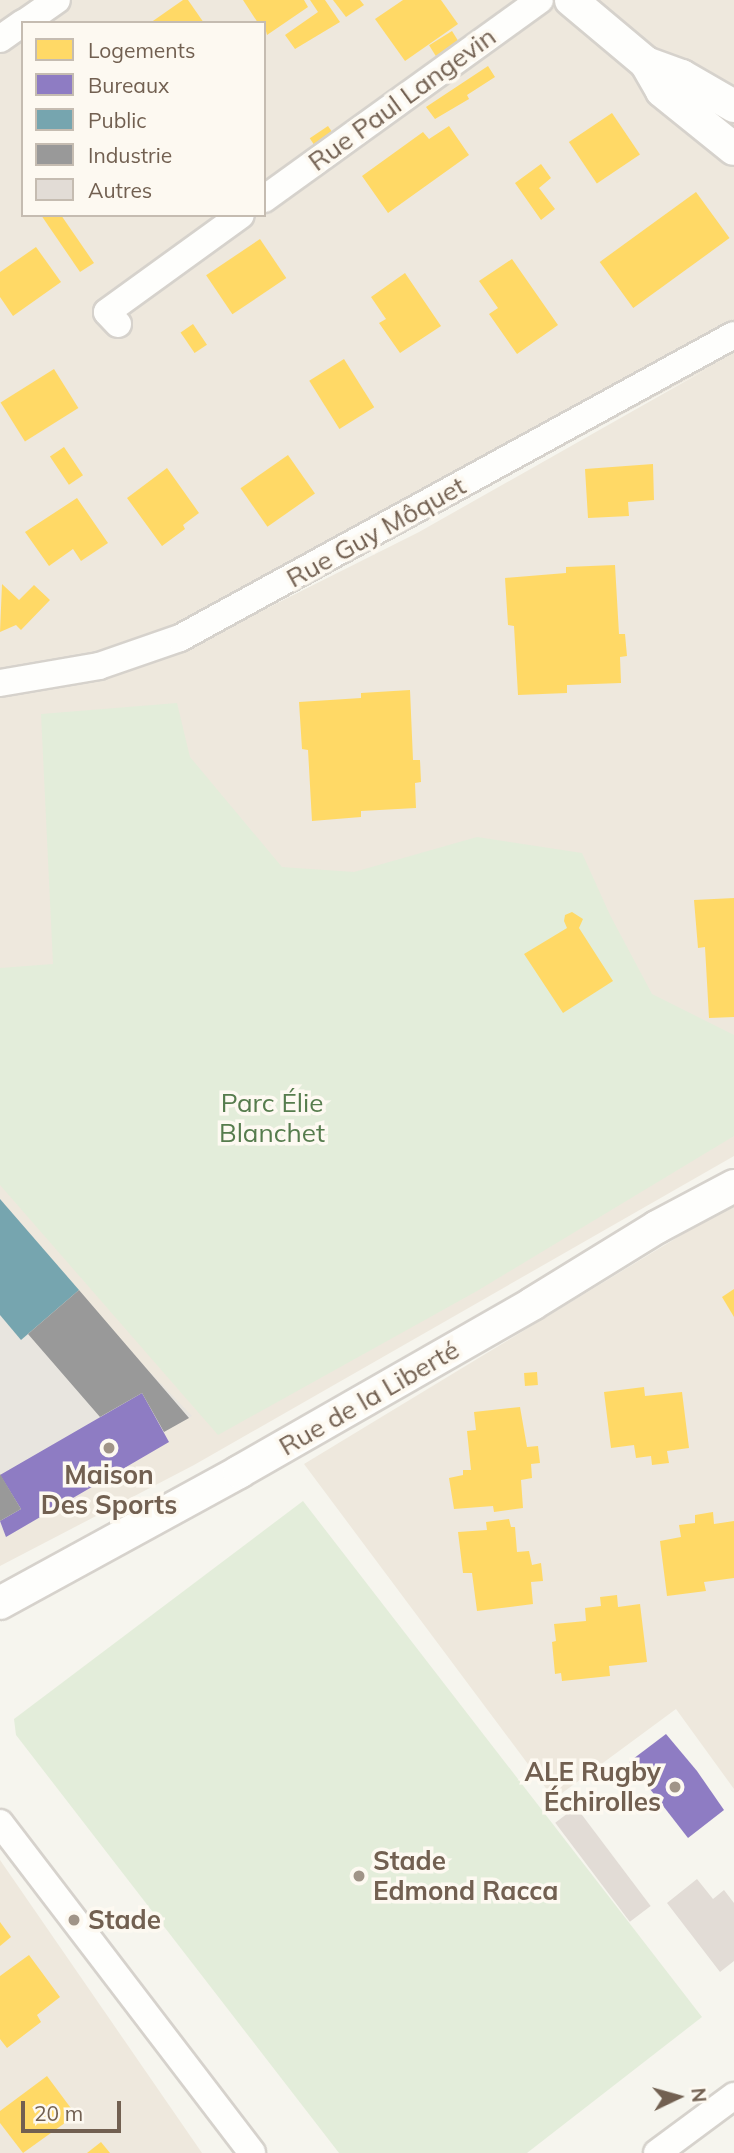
<!DOCTYPE html>
<meta charset="utf-8">
<style>
body{margin:0}
#map{position:relative;width:734px;height:2153px;overflow:hidden;background:#f6f5ee;font-family:Mulish,sans-serif}
div>[style]{position:absolute}
.residential>*{inset:0;background:#eee8dd}
.industrial>*{inset:0;background:#e8e5df}
.green>*{inset:0;background:#e3edda}
.homes>*{inset:0;background:#ffd966;transform-origin:0 0}
.offices>*{inset:0;background:#8e7cc3}
.public>*{inset:0;background:#76a5af}
.industry>*{inset:0;background:#999}
.building>*{inset:0;background:#e2dcd6;transform-origin:0 0}
.roads{filter:drop-shadow(2px 0 #d6d2cc) drop-shadow(-2px 0 #d6d2cc) drop-shadow(0 2px #d6d2cc) drop-shadow(0 -2px #d6d2cc)}
.minor>*{height:26px;margin:-13px;padding:0 13px;transform-origin:13px;border-radius:13px;background:#fefefc}
.tertiary>*{height:32px;margin:-16px;padding:0 16px;transform-origin:16px;border-radius:16px;background:#fefefc}
.dots>*{width:19px;height:19px;translate:-50% -50%;box-sizing:border-box;border:4px solid #fdf9f1;border-radius:50%}
span{translate:-50% -50%;white-space:nowrap;text-align:center;line-height:1.15;-webkit-text-stroke:7px #fdf9f1;paint-order:stroke}
.street-label{font-size:26px;color:#726051}
.park-label{font-size:26px;color:#567c4d}
.poi-label{font-size:26px;color:#726051;font-weight:700}
.right{translate:-100% -50%;text-align:right}
.left{translate:0 -50%;text-align:left}
.legend{position:absolute;left:21px;top:21px;width:245px;height:196px;box-sizing:border-box;background:#fdf9f1;border:2px solid #c5bcb1;margin:0;padding:9px 12px;list-style:none;font-size:21px;color:#726051}
.legend li{display:flex;align-items:center;gap:14px;height:35px}
.legend b{width:35px;border:2px solid #c5bcb1}
.north{position:absolute;left:643px;top:2062px;width:70px;height:70px;-webkit-text-stroke:5px #fdf9f1;paint-order:stroke;rotate:85deg;font-size:19px;font-weight:700;line-height:28px;text-align:center;color:#726051}
.north::after{content:'';display:block;margin:auto;width:24px;height:32px;background:#726051;clip-path:polygon(50% 0,100% 100%,50% 72%,0 100%)}
.scale{position:absolute;left:21px;top:2101px;width:100px;height:32px;box-sizing:border-box;border:4px solid #726051;border-top:0;padding-left:9px;font-size:21px;line-height:24px;white-space:nowrap;color:#726051;-webkit-text-stroke:5px #fdf9f1;paint-order:stroke}
</style>
<div id="map">
<div class="residential">
<div style="clip-path:polygon(evenodd,0 0,734px 0,734px 1156px,194px 1465px,0 1566px,0 0,23px 23px,264px 23px,264px 215px,23px 215px,23px 23px,0 0,707px 369px,419px 532px,194px 645px,194px 644px,707px 369px)"></div>
<div style="clip-path:polygon(734px 1203px,734px 1789px,676px 1709px,554px 1799px,304px 1464px)"></div>
<div style="clip-path:polygon(0 1860px,202px 2153px,0 2153px)"></div>
</div>
<div class="industrial">
<div style="clip-path:polygon(0 1199px,146px 1368px,192px 1416px,164px 1432px,169px 1442px,6px 1537px,0 1526px)"></div>
</div>
<div class="green">
<div style="clip-path:polygon(177px 703px,190px 757px,282px 867px,354px 872px,477px 837px,582px 853px,610px 915px,652px 994px,734px 1035px,734px 1136px,477px 1291px,218px 1435px,0 1185px,0 968px,53px 964px,41px 714px)"></div>
<div style="clip-path:polygon(303px 1501px,702px 2017px,527px 2153px,339px 2153px,16px 1735px,14px 1719px)"></div>
</div>
<div class="homes">
<div style="clip-path:polygon(183px 0,188px 0,204px 23px,150px 23px)"></div>
<div style="clip-path:polygon(243px 0,304px 0,308px 7px,267px 35px,264px 23px,258px 23px)"></div>
<div style="clip-path:polygon(310px 0,325px 0,340px 22px,295px 49px,285px 35px,318px 12px)"></div>
<div style="clip-path:polygon(333px 0,360px 0,364px 5px,346px 17px)"></div>
<div style="clip-path:polygon(403px 0,441px 0,458px 24px,405px 61px,375px 19px)"></div>
<div style="left:452px;top:31px;width:13px;height:27px;rotate:58deg"></div>
<div style="clip-path:polygon(488px 66px,495px 77px,467px 95px,469px 99px,435px 119px,426px 107px)"></div>
<div style="left:612px;top:113px;width:50px;height:52px;rotate:56deg"></div>
<div style="left:328px;top:126px;width:11px;height:22px;rotate:56deg"></div>
<div style="clip-path:polygon(449px 126px,469px 155px,388px 213px,362px 176px,423px 132px,429px 139px)"></div>
<div style="clip-path:polygon(541px 164px,551px 178px,539px 188px,555px 209px,541px 220px,515px 183px)"></div>
<div style="left:696px;top:192px;width:57px;height:119px;rotate:54deg"></div>
<div style="clip-path:polygon(41px 215px,61px 215px,94px 263px,80px 272px)"></div>
<div style="left:260px;top:239px;width:47px;height:65px;rotate:56deg"></div>
<div style="clip-path:polygon(36px 247px,61px 282px,13px 316px,0 297px,0 272px)"></div>
<div style="clip-path:polygon(512px 259px,558px 325px,517px 354px,489px 314px,498px 308px,479px 281px)"></div>
<div style="clip-path:polygon(405px 273px,441px 326px,400px 353px,379px 323px,386px 319px,371px 297px)"></div>
<div style="left:193px;top:324px;width:25px;height:15px;rotate:56deg"></div>
<div style="left:344px;top:359px;width:57px;height:41px;rotate:58deg"></div>
<div style="left:54px;top:369px;width:46px;height:63px;rotate:58deg"></div>
<div style="left:64px;top:447px;width:34px;height:17px;rotate:56deg"></div>
<div style="left:288px;top:455px;width:47px;height:58px;rotate:55deg"></div>
<div style="clip-path:polygon(653px 464px,654px 500px,628px 502px,629px 516px,588px 518px,585px 469px)"></div>
<div style="clip-path:polygon(167px 468px,199px 513px,183px 525px,185px 529px,162px 546px,127px 498px)"></div>
<div style="clip-path:polygon(77px 498px,108px 543px,81px 561px,73px 549px,49px 566px,25px 532px)"></div>
<div style="clip-path:polygon(615px 565px,619px 634px,625px 634px,627px 656px,620px 657px,621px 683px,567px 685px,567px 693px,518px 695px,514px 626px,508px 625px,505px 578px,566px 573px,566px 567px)"></div>
<div style="clip-path:polygon(2px 584px,19px 600px,34px 585px,50px 600px,21px 630px,16px 625px,0 632px)"></div>
<div style="clip-path:polygon(410px 690px,413px 760px,420px 760px,421px 782px,415px 783px,416px 808px,361px 811px,361px 817px,312px 821px,308px 750px,302px 749px,299px 702px,361px 698px,361px 693px)"></div>
<div style="clip-path:polygon(734px 898px,734px 1017px,709px 1018px,705px 947px,698px 948px,694px 900px)"></div>
<div style="clip-path:polygon(572px 912px,583px 919px,579px 928px,613px 981px,563px 1013px,524px 954px,567px 928px,564px 921px,565px 915px)"></div>
<div style="clip-path:polygon(734px 1289px,734px 1317px,722px 1297px)"></div>
<div style="left:537px;top:1372px;width:13px;height:13px;rotate:86deg"></div>
<div style="clip-path:polygon(644px 1387px,645px 1396px,682px 1392px,689px 1448px,667px 1451px,669px 1463px,652px 1465px,651px 1456px,636px 1458px,634px 1445px,611px 1448px,604px 1392px)"></div>
<div style="clip-path:polygon(520px 1407px,527px 1447px,538px 1446px,540px 1463px,531px 1464px,532px 1478px,521px 1480px,523px 1508px,494px 1512px,493px 1506px,454px 1509px,449px 1478px,463px 1475px,463px 1470px,471px 1470px,467px 1431px,476px 1430px,474px 1412px)"></div>
<div style="clip-path:polygon(713px 1512px,714px 1524px,734px 1521px,734px 1578px,704px 1582px,706px 1591px,667px 1596px,660px 1541px,681px 1537px,679px 1525px,695px 1523px,695px 1515px)"></div>
<div style="clip-path:polygon(509px 1519px,511px 1527px,515px 1527px,517px 1552px,529px 1551px,532px 1565px,541px 1563px,543px 1581px,531px 1582px,533px 1604px,477px 1611px,472px 1573px,463px 1573px,458px 1532px,487px 1530px,486px 1522px)"></div>
<div style="clip-path:polygon(617px 1595px,618px 1607px,640px 1604px,647px 1662px,609px 1666px,610px 1676px,562px 1681px,561px 1673px,555px 1674px,552px 1642px,556px 1641px,554px 1624px,586px 1621px,585px 1608px,601px 1606px,600px 1597px)"></div>
<div style="clip-path:polygon(0 1922px,11px 1937px,0 1946px)"></div>
<div style="clip-path:polygon(29px 1955px,60px 1997px,37px 2015px,41px 2022px,7px 2048px,0 2039px,0 1976px)"></div>
<div style="clip-path:polygon(47px 2076px,76px 2115px,23px 2153px,0 2123px,0 2111px)"></div>
<div style="clip-path:polygon(101px 2142px,110px 2153px,87px 2153px)"></div>
</div>
<div class="offices">
<div style="clip-path:polygon(142px 1393px,169px 1442px,6px 1537px,0 1521px,21px 1509px,0 1475px)"></div>
<div style="clip-path:polygon(666px 1734px,697px 1771px,724px 1810px,688px 1838px,629px 1762px)"></div>
</div>
<div class="public">
<div style="clip-path:polygon(0 1199px,79px 1290px,21px 1340px,0 1315px)"></div>
</div>
<div class="industry">
<div style="clip-path:polygon(79px 1290px,146px 1368px,189px 1418px,164px 1432px,142px 1393px,100px 1417px,28px 1334px)"></div>
<div style="clip-path:polygon(0 1474px,21px 1509px,0 1521px)"></div>
</div>
<div class="building">
<div style="left:576px;top:1807px;width:124px;height:26px;rotate:53deg"></div>
<div style="clip-path:polygon(697px 1879px,713px 1899px,724px 1890px,734px 1903px,734px 1961px,720px 1972px,667px 1903px)"></div>
</div>
<div class="roads">
<div class="minor">
<div style="left:24px;top:23px;width:40px;rotate:-34.9deg"></div>
<div style="left:0;top:39px;width:28px;rotate:-35deg"></div>
<div style="left:264px;top:199px;width:340px;rotate:-35.8deg"></div>
<div style="left:118px;top:324px;width:16px;rotate:-133deg"></div>
<div style="left:107px;top:312px;width:165px;rotate:-35.9deg"></div>
<div style="left:0;top:683px;width:100px;rotate:-9.7deg"></div>
<div style="left:99px;top:666px;width:86px;rotate:-19.1deg"></div>
<div style="left:180px;top:638px;width:631px;rotate:-28.68deg"></div>
<div style="left:0;top:1823px;width:415px;rotate:52.6deg"></div>
<div style="left:657px;top:2153px;width:96px;rotate:-36.5deg"></div>
</div>
<div class="tertiary">
<div style="left:571px;top:0;width:98px;rotate:40deg"></div>
<div style="left:646px;top:63px;width:32px;rotate:60deg"></div>
<div style="left:662px;top:91px;width:92px;rotate:38.9deg"></div>
<div style="left:646px;top:63px;width:38px;rotate:20deg"></div>
<div style="left:682px;top:76px;width:60px;rotate:30deg"></div>
<div style="left:0;top:1603px;width:273px;rotate:-28.7deg"></div>
<div style="left:239px;top:1472px;width:338px;rotate:-29.8deg"></div>
<div style="left:532px;top:1304px;width:147px;rotate:-31.6deg"></div>
<div style="left:657px;top:1227px;width:87px;rotate:-28deg"></div>
</div>
</div>
<div class="dots">
<div style="left:109px;top:1448px;background:#a09488"></div>
<div style="left:675px;top:1787px;background:#a09488"></div>
<div style="left:359px;top:1876px;background:#a09488"></div>
<div style="left:74px;top:1920px;background:#a09488"></div>
</div>
<div class="street-label">
<span style="left:402px;top:99px;rotate:-36deg">Rue Paul Langevin</span>
<span style="left:376px;top:532px;rotate:-29deg">Rue Guy Môquet</span>
<span style="left:369px;top:1398px;rotate:-30deg">Rue de la Liberté</span>
</div>
<div class="park-label">
<span style="left:272px;top:1118px">Parc Élie<br>Blanchet</span>
</div>
<div class="poi-label">
<span style="left:109px;top:1490px">Maison<br>Des Sports</span>
<span class="right" style="left:661px;top:1787px">ALE Rugby<br>Échirolles</span>
<span class="left" style="left:373px;top:1876px">Stade<br>Edmond Racca</span>
<span class="left" style="left:88px;top:1920px">Stade</span>
</div>
<ul class="legend">
<li><b style="height:19px;background:#ffd966"></b>Logements</li>
<li><b style="height:19px;background:#8e7cc3"></b>Bureaux</li>
<li><b style="height:19px;background:#76a5af"></b>Public</li>
<li><b style="height:19px;background:#999"></b>Industrie</li>
<li><b style="height:19px;background:#e2dcd6"></b>Autres</li>
</ul>
<div class="north">N</div>
<div class="scale">20 m</div>
</div>
